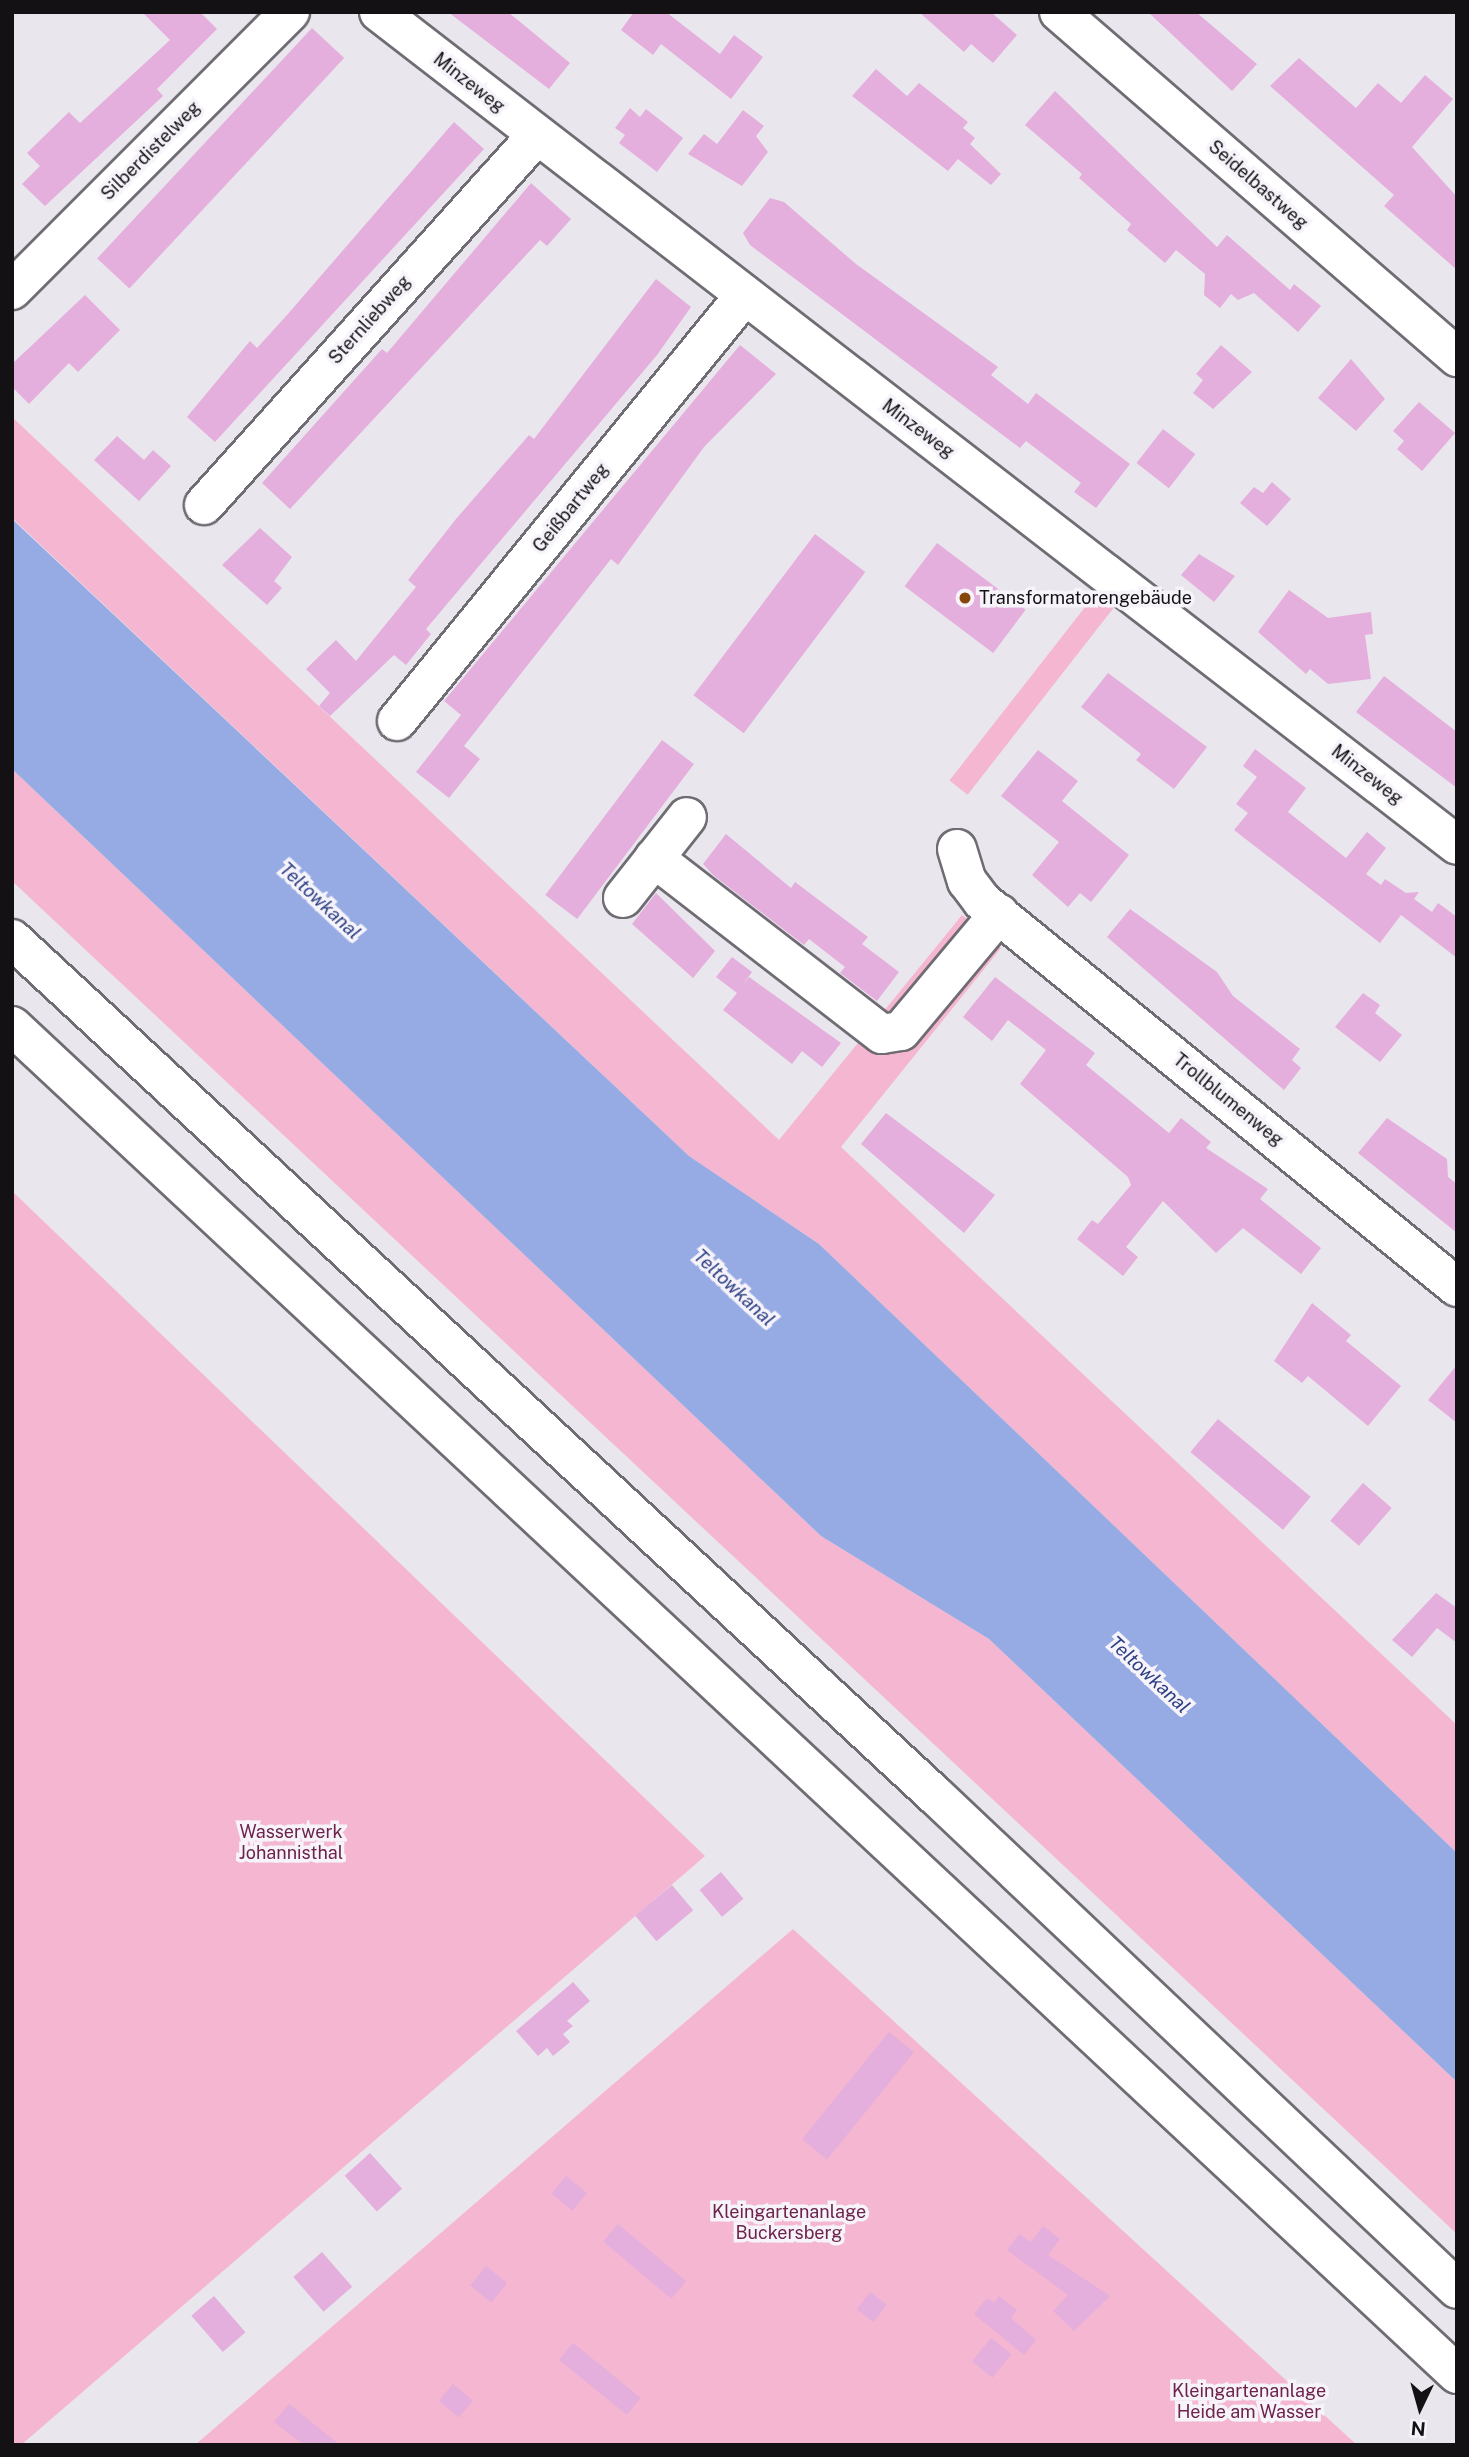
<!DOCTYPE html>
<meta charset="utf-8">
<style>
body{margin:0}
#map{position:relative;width:1469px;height:2457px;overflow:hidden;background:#eae6ee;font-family:"Public Sans",sans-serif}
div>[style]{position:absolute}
.green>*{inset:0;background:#f4b6d0;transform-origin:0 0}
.water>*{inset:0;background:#96abe3}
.building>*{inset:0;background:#e4afdc;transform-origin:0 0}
.roads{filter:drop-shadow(2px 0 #706c73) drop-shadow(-2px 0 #706c73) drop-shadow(0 2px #706c73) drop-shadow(0 -2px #706c73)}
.minor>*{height:38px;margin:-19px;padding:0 19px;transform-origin:19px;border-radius:19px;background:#fff}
.highway>*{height:38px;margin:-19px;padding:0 19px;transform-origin:19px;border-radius:19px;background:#fff}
.dots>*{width:19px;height:19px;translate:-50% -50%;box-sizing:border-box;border:4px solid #f7f3fb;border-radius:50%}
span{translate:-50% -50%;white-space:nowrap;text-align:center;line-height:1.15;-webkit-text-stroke:7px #f7f3fb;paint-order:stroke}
.street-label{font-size:18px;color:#131114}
.poi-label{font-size:18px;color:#131114}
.left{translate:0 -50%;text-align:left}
.park-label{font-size:18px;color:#6e234a}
.water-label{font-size:19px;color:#2b3f82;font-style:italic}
.frame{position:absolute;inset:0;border:14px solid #131114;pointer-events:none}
.north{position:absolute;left:1385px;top:2373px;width:70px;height:70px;-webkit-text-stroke:5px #f7f3fb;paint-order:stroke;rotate:185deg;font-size:19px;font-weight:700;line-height:28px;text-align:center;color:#131114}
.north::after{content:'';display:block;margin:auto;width:24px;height:32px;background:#131114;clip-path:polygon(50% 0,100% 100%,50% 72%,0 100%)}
</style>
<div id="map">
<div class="green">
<div style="clip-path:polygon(12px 417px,779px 1140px,962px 915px,1001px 948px,841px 1147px,1457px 1725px,1457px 1853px,819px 1244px,689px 1156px,12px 518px)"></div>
<div style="left:1096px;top:593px;width:23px;height:238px;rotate:38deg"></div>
<div style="clip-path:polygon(12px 769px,821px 1536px,989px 1639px,1457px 2082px,1457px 2234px,12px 881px)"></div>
<div style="clip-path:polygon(12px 1191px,705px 1856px,21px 2445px,12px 2445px)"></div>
<div style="clip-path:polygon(793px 1929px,1357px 2445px,195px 2445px)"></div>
</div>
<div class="water">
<div style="clip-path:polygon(12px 519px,689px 1156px,819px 1244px,1457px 1853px,1457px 2082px,989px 1639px,821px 1536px,12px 769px)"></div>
</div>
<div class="building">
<div style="clip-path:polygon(142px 12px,200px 12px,217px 29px,157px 89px,163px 96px,45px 206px,22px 184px,40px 166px,27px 153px,69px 112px,80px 123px,170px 40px)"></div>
<div style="clip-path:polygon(448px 12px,508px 12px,570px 63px,549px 89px)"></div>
<div style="clip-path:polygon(634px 12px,666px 12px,720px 54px,734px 35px,763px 57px,731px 99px,661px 44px,653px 55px,621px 30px)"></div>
<div style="clip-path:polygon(919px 12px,991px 12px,1017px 35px,993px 63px,971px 44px,964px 52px)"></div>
<div style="clip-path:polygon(1148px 12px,1196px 12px,1257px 64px,1232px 91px)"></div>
<div style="left:312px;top:28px;width:44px;height:315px;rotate:43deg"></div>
<div style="clip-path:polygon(1299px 58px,1356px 108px,1378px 83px,1401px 103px,1425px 75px,1453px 99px,1412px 147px,1457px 197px,1457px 270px,1384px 206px,1394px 195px,1270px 86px)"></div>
<div style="clip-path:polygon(876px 69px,907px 96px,919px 83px,968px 122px,963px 128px,975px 138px,970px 144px,1001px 174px,991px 185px,958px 159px,948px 171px,852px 96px)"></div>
<div style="clip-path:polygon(1055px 91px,1217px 247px,1227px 235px,1290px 290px,1294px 284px,1321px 306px,1298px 332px,1254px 293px,1238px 300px,1231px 294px,1220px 308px,1204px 295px,1205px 274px,1176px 250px,1165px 263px,1127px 230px,1131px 224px,1079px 178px,1082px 174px,1025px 125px)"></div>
<div style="clip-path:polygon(630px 108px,640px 117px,646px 109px,683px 138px,657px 172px,619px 143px,625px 135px,615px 128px)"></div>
<div style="clip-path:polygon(743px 110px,764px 126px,756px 136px,768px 152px,742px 186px,688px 154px,704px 134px,717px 144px)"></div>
<div style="clip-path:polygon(454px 122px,484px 149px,215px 442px,187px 417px,250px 341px,257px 348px,287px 315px)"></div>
<div style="clip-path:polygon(531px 183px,571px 219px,547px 246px,540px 240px,290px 509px,262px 483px,382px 349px,387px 353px)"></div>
<div style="clip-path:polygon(770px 198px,784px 202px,856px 264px,998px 367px,991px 375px,1028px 404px,1036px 393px,1130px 464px,1096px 508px,1074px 492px,1081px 483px,1026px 441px,1020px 448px,750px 245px,743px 233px)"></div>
<div style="clip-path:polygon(656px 279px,691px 307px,657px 355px,426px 629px,431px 634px,406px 665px,394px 655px,330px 716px,319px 706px,330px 693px,306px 669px,336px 640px,356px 661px,416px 587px,408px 580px,456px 519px,529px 435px,534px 439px)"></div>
<div style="clip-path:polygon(85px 295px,120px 330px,78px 372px,69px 363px,29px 404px,12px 387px,12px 364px)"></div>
<div style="clip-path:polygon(740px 345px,776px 374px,704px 447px,618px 565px,611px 559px,464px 746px,480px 759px,449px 798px,416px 772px,461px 715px,444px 701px)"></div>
<div style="clip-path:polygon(1221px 345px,1252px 372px,1213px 409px,1193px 393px,1203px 380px,1196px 374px)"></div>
<div style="clip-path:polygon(1351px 359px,1385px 399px,1356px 431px,1318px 398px)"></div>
<div style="clip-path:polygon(1419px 402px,1455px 433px,1422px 471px,1397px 449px,1404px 441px,1393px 431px)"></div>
<div style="left:1163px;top:429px;width:41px;height:43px;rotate:38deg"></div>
<div style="clip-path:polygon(117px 436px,144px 460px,153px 450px,171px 466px,139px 501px,94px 460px)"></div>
<div style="clip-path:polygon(1272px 482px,1291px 499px,1267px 526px,1240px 503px,1254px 487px,1263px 493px)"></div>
<div style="clip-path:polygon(260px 528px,292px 557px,274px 581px,282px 588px,267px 605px,222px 565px)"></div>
<div style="left:815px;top:534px;width:63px;height:202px;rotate:37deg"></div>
<div style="left:937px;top:543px;width:111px;height:54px;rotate:37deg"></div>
<div style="clip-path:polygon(1199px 554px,1235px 576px,1214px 602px,1181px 575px)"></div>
<div style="clip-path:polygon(1289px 590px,1328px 618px,1371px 612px,1373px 634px,1365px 635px,1371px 679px,1328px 684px,1310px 669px,1306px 674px,1258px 632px)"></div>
<div style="clip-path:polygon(1108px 673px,1207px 747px,1174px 789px,1136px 760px,1141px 754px,1081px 707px)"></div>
<div style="clip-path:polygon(1384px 676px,1457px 732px,1457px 788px,1356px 712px)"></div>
<div style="left:662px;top:740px;width:40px;height:194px;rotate:37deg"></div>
<div style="clip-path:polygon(1255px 749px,1306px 788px,1288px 812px,1346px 858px,1367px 832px,1386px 848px,1366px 874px,1381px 885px,1385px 879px,1406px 893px,1419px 892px,1414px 899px,1432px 912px,1438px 903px,1457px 917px,1457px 958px,1401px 915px,1380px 943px,1234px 830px,1248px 813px,1236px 804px,1257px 777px,1243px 766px)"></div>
<div style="clip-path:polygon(1038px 750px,1078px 781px,1062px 801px,1129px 855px,1091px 902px,1080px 893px,1068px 907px,1032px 875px,1059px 842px,1001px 796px)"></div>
<div style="clip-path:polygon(726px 834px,791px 888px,795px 882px,868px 937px,862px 944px,899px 972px,877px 1001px,840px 973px,845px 967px,809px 939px,804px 945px,713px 875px,703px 864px)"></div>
<div style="clip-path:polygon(656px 893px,715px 951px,693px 978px,632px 924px)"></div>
<div style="clip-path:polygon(1130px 909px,1217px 972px,1233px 996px,1300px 1049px,1292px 1060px,1301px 1068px,1284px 1090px,1107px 937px)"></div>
<div style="clip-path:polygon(732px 957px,752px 972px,741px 987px,749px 977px,841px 1043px,822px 1067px,802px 1051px,792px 1064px,723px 1010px,737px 993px,716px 977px)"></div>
<div style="clip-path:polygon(995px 977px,1095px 1053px,1086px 1065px,1169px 1133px,1181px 1118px,1211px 1142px,1206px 1148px,1268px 1189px,1260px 1199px,1321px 1248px,1301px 1274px,1243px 1228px,1216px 1253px,1163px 1201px,1126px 1247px,1138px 1257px,1123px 1276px,1077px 1239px,1092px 1220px,1098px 1224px,1131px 1185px,1128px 1177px,1020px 1084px,1046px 1050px,1008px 1020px,992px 1041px,963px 1017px)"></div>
<div style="clip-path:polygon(1363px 993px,1380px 1005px,1375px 1013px,1402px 1035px,1380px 1062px,1335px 1027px)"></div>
<div style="clip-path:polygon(886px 1113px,995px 1195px,964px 1233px,861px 1144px)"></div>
<div style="clip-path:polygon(1387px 1118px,1447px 1159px,1448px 1177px,1457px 1184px,1457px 1233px,1358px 1153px)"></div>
<div style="clip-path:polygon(1312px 1303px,1351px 1335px,1346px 1341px,1401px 1386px,1368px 1426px,1308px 1376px,1302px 1383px,1274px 1361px)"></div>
<div style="clip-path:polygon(1457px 1365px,1457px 1423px,1428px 1400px)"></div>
<div style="left:1218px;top:1419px;width:121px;height:43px;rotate:40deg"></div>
<div style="left:1363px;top:1483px;width:38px;height:50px;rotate:41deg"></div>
<div style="clip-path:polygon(1436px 1593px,1457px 1608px,1457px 1643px,1437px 1628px,1412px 1657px,1392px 1640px)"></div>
<div style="left:721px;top:1872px;width:35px;height:28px;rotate:50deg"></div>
<div style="left:672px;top:1885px;width:33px;height:48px;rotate:50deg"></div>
<div style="clip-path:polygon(573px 1982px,590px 2001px,567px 2021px,573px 2026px,563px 2034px,570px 2042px,553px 2056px,547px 2048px,538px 2056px,516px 2031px)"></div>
<div style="left:889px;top:2032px;width:32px;height:138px;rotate:39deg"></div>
<div style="left:370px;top:2153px;width:48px;height:34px;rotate:48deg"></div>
<div style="left:566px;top:2176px;width:27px;height:23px;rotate:39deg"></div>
<div style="left:618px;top:2224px;width:89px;height:23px;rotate:40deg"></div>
<div style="clip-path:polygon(1043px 2226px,1060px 2239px,1048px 2255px,1110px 2296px,1074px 2331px,1053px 2311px,1068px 2295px,1007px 2250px,1019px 2234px,1031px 2242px)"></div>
<div style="left:322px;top:2252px;width:46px;height:38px;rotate:49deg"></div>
<div style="left:486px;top:2266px;width:27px;height:25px;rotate:39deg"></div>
<div style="left:870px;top:2292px;width:21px;height:22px;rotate:37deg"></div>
<div style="left:214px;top:2296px;width:48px;height:30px;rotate:49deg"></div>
<div style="clip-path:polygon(999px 2296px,1017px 2310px,1011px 2318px,1036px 2340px,1024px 2355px,974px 2314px,987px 2298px,994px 2303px)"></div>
<div style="left:991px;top:2338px;width:26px;height:30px;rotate:39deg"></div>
<div style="left:573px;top:2343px;width:87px;height:22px;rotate:39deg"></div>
<div style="left:453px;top:2384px;width:26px;height:22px;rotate:40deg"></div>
<div style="clip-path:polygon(289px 2404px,340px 2445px,304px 2445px,274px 2422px)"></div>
</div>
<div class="roads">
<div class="minor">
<div style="left:379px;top:12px;width:1362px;rotate:37.69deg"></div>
<div style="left:1059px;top:12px;width:527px;rotate:40.92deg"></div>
<div style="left:12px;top:290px;width:393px;rotate:-45deg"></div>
<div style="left:204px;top:505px;width:496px;rotate:-48deg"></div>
<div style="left:397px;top:721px;width:550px;rotate:-50.75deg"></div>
<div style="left:957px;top:849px;width:34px;rotate:73deg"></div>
<div style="left:967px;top:881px;width:25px;rotate:53deg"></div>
<div style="left:982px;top:901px;width:612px;rotate:39.1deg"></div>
<div style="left:654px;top:858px;width:288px;rotate:37.7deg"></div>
<div style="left:882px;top:1034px;width:19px;rotate:-9deg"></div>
<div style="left:901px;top:1031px;width:153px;rotate:-50.1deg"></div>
<div style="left:623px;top:898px;width:103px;rotate:-51.7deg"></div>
</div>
<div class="highway">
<div style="left:12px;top:939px;width:1260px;rotate:42.85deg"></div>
<div style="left:936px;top:1796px;width:717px;rotate:43.42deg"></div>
<div style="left:12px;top:1026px;width:1976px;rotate:43.01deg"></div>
</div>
</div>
<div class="dots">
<div style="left:965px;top:598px;background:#85450b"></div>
</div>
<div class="street-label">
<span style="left:469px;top:83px;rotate:38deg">Minzeweg</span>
<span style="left:151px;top:151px;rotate:-45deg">Silberdistelweg</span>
<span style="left:1258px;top:185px;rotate:41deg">Seidelbastweg</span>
<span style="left:370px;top:320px;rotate:-48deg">Sternliebweg</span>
<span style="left:918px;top:429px;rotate:37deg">Minzeweg</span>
<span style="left:571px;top:508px;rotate:-51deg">Geißbartweg</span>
<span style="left:1367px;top:775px;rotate:38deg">Minzeweg</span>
<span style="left:1228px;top:1100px;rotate:39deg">Trollblumenweg</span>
</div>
<div class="poi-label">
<span class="left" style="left:979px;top:598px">Transformatorengebäude</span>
</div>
<div class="park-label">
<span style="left:291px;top:1843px">Wasserwerk<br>Johannisthal</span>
<span style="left:789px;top:2223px">Kleingartenanlage<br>Buckersberg</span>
<span style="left:1249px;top:2402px">Kleingartenanlage<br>Heide am Wasser</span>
</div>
<div class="water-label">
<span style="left:320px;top:901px;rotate:43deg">Teltowkanal</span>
<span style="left:734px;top:1288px;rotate:43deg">Teltowkanal</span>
<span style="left:1149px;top:1675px;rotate:43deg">Teltowkanal</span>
</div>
<div class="frame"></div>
<div class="north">N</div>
</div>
